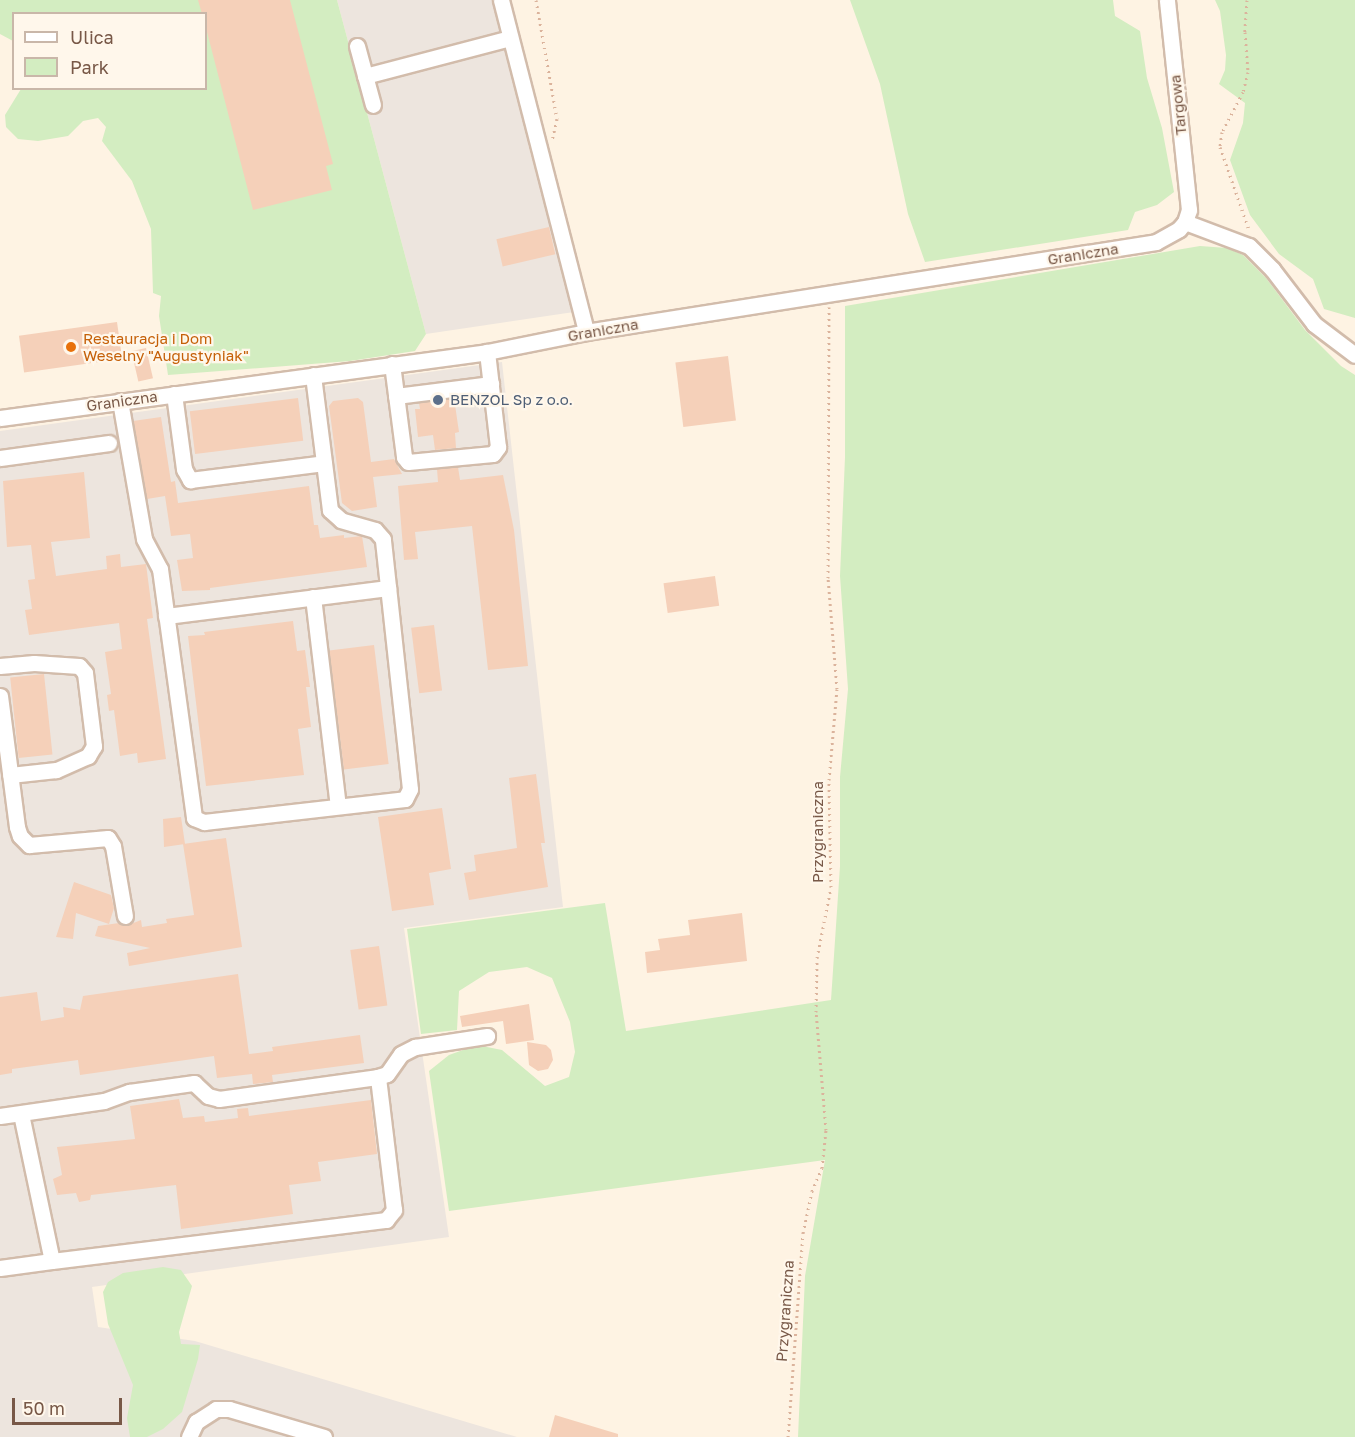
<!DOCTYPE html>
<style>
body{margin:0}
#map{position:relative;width:1355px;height:1437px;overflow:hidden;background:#fef3e3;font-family:"Golos Text",sans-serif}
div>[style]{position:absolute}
.industrial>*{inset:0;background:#ede5de}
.green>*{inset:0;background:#d3edc1}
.building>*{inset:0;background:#f5d0b9;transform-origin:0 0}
.path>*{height:3px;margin-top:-1.5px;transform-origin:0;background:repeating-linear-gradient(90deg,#dbb39c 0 1.5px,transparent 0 6px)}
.roads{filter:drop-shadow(2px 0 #d2bcab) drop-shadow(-2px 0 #d2bcab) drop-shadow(0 2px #d2bcab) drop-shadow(0 -2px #d2bcab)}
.minor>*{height:15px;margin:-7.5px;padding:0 7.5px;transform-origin:7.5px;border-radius:7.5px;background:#fff}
.dots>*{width:16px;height:16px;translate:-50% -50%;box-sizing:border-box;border:3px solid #fff7eb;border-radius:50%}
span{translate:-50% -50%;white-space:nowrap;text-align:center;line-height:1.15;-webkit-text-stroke:4.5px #fff7eb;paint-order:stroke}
.street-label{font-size:15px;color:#785847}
.food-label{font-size:15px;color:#c56008}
.left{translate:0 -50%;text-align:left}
.service-label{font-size:15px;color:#4e5e75}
.legend{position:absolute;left:12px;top:12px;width:195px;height:78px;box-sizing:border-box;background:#fff7eb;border:2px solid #c9b7a9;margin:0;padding:8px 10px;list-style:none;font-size:18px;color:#785847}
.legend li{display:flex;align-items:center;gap:12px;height:30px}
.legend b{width:30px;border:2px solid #c9b7a9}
.scale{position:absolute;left:12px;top:1398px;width:110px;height:27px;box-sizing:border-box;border:3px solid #785847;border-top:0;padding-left:8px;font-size:18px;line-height:21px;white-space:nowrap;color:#785847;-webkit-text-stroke:4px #fff7eb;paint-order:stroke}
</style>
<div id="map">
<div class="industrial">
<div style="clip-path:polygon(337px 0,509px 0,546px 139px,528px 144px,574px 312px,426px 334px)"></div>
<div style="clip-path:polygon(502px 362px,563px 907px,404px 928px,449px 1237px,92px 1287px,98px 1327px,195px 1341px,517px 1437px,0 1437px,0 431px)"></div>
</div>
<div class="green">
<div style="clip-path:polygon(0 0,337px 0,426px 334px,415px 351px,350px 361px,168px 375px,159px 316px,161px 296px,153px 293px,151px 229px,132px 181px,102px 141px,106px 127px,98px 118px,83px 121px,68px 136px,38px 141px,18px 139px,6px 127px,5px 115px,21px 89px,206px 88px,206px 14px,14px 14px,13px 41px,0 34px)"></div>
<div style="clip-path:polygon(850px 0,1113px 0,1115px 16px,1140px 31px,1147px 78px,1162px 128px,1174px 192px,1157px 205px,1135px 212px,1128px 230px,925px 262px,908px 214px,880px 84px)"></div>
<div style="clip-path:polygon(1215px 0,1355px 0,1355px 318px,1324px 309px,1313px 279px,1279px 254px,1250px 215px,1230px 160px,1243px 123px,1245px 103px,1219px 84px,1225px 70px,1226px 55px,1220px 11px)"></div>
<div style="clip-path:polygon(1200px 246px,1227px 248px,1243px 255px,1266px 278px,1305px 330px,1341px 366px,1355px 375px,1355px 1437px,798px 1437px,805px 1276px,825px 1160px,449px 1211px,429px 1071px,449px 1055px,477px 1045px,502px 1050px,545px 1086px,569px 1077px,575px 1052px,570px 1022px,552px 978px,527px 967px,489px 972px,459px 991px,457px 1030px,421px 1034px,407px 929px,605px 903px,626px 1031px,831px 1000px,840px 866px,840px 777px,848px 689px,840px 576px,845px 457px,845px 306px)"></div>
<div style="clip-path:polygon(163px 1267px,181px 1270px,192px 1286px,179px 1332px,181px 1344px,200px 1345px,198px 1359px,182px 1412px,163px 1429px,147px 1437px,130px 1437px,127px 1418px,133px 1385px,108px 1324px,103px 1292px,108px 1282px,123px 1273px)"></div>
</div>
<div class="building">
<div style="clip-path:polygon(198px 0,290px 0,333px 164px,326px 166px,332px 190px,253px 210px,206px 28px,206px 14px,202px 14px)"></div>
<div style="left:549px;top:227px;width:28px;height:54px;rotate:77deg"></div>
<div style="left:117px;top:322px;width:37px;height:99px;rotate:82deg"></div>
<div style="left:146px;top:348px;width:31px;height:15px;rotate:77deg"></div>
<div style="left:728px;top:356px;width:65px;height:53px;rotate:83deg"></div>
<div style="left:298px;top:398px;width:43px;height:109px;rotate:83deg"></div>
<div style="clip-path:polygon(358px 398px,363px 402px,371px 462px,394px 459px,402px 474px,373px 477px,377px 507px,352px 511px,342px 503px,329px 406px,333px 401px)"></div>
<div style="clip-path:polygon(454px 398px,459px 432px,455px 433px,456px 448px,435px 450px,433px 435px,418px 437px,415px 409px,420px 409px,419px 403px)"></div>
<div style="clip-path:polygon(161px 417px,171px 482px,175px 481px,178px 503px,309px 486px,314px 525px,318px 525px,320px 538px,344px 535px,344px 538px,362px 536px,367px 567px,210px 588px,210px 590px,182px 591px,177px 560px,193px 558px,190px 534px,171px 536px,165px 496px,147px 499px,133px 421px)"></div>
<div style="clip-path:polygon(458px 467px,460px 480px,503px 475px,514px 530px,528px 666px,488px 670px,472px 526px,415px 532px,418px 559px,404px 560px,398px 486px,438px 482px,437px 469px)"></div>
<div style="clip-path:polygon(84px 472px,90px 538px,51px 542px,56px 576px,107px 569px,106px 556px,120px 554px,121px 567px,146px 564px,153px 618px,147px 619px,166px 759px,138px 763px,137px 753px,120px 756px,114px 710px,109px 711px,107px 695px,111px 694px,105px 652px,122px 649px,119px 623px,29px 635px,25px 610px,32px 609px,28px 580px,35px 579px,31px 545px,7px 547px,3px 481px)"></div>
<div style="left:715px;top:576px;width:30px;height:52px;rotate:82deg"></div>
<div style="clip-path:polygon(293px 621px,297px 651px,305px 650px,310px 687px,306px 687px,311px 727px,298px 729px,304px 775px,206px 786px,188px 636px,205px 635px,204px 632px)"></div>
<div style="left:434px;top:625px;width:66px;height:23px;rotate:83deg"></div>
<div style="left:374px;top:645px;width:120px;height:45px;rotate:83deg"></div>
<div style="left:44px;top:674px;width:81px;height:34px;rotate:84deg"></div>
<div style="clip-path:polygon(536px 774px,545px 843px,541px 843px,548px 887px,469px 900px,464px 873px,476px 871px,474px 855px,517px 848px,509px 778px)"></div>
<div style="clip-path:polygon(442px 808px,451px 869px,429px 873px,434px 905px,392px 911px,378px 817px)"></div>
<div style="clip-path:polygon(181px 817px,185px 844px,164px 847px,163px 819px)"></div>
<div style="clip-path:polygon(226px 838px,242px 947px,129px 966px,127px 953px,150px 948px,95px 936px,98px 926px,119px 923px,126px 926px,141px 920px,142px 927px,167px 923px,166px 919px,194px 915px,183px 844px)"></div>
<div style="clip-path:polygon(74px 882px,111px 895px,114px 908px,109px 924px,76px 913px,73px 939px,56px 937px)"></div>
<div style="clip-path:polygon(742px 913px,747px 961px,647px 973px,645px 952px,660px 950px,658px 939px,690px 935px,688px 920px)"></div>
<div style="left:379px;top:946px;width:60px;height:29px;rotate:82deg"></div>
<div style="clip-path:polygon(238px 974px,249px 1054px,273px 1051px,272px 1047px,360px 1035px,364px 1063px,272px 1075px,273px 1082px,253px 1084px,252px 1074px,217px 1078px,214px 1056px,80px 1075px,78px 1060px,12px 1069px,12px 1073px,0 1075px,0 997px,37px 992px,41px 1021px,64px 1017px,63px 1007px,80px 1010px,83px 996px)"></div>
<div style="clip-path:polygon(529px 1004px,534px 1040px,506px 1044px,503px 1021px,462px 1027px,460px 1016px)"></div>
<div style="clip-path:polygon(527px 1042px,546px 1045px,551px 1050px,553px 1060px,548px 1069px,538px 1071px,529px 1065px)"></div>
<div style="clip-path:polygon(179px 1099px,183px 1118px,204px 1116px,205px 1122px,238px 1118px,237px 1109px,248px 1108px,249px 1116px,371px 1100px,377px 1154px,318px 1162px,321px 1181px,289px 1185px,293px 1214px,181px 1229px,176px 1185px,91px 1195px,90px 1200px,79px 1202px,76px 1193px,57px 1195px,53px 1179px,62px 1175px,57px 1147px,135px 1139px,130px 1106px)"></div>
<div style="clip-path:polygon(555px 1415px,618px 1434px,618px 1437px,549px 1437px)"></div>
</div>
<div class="path">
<div style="left:536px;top:0;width:121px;rotate:80deg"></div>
<div style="left:557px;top:119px;width:22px;rotate:103deg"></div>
<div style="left:1247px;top:0;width:32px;rotate:94deg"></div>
<div style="left:1245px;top:32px;width:40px;rotate:85.7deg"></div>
<div style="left:1248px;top:72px;width:21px;rotate:104deg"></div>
<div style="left:1243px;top:92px;width:45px;rotate:117.7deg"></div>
<div style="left:1222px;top:132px;width:15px;rotate:98deg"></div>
<div style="left:1220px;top:147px;width:88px;rotate:70.7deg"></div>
<div style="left:788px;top:1437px;width:205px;rotate:-85.8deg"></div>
<div style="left:803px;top:1233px;width:43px;rotate:-77.9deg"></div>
<div style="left:812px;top:1191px;width:25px;rotate:-67deg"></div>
<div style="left:822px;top:1168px;width:38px;rotate:-84deg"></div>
<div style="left:826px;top:1130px;width:118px;rotate:-94.8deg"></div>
<div style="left:816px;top:1012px;width:54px;rotate:-88.9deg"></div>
<div style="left:817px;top:958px;width:72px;rotate:-78.8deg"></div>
<div style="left:831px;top:887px;width:107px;rotate:-91.1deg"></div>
<div style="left:829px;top:780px;width:91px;rotate:-85deg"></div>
<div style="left:837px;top:689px;width:111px;rotate:-94.6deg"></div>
<div style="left:828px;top:578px;width:271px;rotate:-89.8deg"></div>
</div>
<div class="roads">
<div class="minor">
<div style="left:501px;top:0;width:343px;rotate:75.6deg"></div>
<div style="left:357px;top:46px;width:61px;rotate:74.8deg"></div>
<div style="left:365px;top:76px;width:150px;rotate:-14.7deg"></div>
<div style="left:1185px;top:222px;width:68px;rotate:20.6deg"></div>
<div style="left:1249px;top:246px;width:33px;rotate:45deg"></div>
<div style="left:1272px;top:269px;width:69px;rotate:52.6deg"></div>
<div style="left:1314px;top:324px;width:51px;rotate:37.1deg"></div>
<div style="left:392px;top:364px;width:94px;rotate:82.6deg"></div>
<div style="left:404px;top:457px;width:6px;rotate:51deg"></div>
<div style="left:408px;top:462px;width:85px;rotate:-5.4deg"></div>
<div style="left:493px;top:454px;width:9px;rotate:-54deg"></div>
<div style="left:498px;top:447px;width:96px;rotate:-96.6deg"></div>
<div style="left:174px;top:394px;width:76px;rotate:82.4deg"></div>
<div style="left:184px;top:469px;width:13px;rotate:61deg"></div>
<div style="left:190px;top:480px;width:135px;rotate:-7.2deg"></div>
<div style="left:396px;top:396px;width:96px;rotate:-7.2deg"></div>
<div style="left:120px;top:401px;width:140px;rotate:80.1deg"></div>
<div style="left:144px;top:539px;width:34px;rotate:62deg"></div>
<div style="left:160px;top:569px;width:251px;rotate:82.2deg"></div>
<div style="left:194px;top:818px;width:11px;rotate:22deg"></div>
<div style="left:204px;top:822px;width:202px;rotate:-6.5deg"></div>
<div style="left:405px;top:799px;width:11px;rotate:-63deg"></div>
<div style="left:410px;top:789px;width:251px;rotate:-96.2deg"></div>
<div style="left:383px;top:539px;width:12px;rotate:-132deg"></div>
<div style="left:375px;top:530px;width:35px;rotate:-164deg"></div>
<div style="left:341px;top:520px;width:15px;rotate:-138deg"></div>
<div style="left:330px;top:510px;width:136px;rotate:-97.2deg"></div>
<div style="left:0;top:418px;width:491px;rotate:-7.7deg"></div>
<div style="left:487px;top:352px;width:101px;rotate:-11.4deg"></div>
<div style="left:586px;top:332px;width:577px;rotate:-8.97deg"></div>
<div style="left:1156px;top:242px;width:26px;rotate:-29deg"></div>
<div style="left:1179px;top:229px;width:9px;rotate:-49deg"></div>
<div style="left:1185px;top:222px;width:13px;rotate:-72deg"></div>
<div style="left:1189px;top:210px;width:211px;rotate:-96deg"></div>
<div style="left:0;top:458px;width:110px;rotate:-7.8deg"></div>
<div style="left:313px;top:597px;width:210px;rotate:83.2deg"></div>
<div style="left:166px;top:616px;width:224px;rotate:-7.2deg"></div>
<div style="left:0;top:666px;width:34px;rotate:-5deg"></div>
<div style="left:34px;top:663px;width:45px;rotate:3.8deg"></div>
<div style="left:79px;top:666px;width:9px;rotate:49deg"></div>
<div style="left:85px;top:673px;width:74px;rotate:83deg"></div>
<div style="left:94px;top:746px;width:12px;rotate:121deg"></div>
<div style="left:88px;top:756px;width:35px;rotate:156deg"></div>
<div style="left:56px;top:770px;width:46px;rotate:173.8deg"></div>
<div style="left:0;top:696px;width:132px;rotate:82.6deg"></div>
<div style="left:17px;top:827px;width:9px;rotate:72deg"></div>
<div style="left:20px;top:836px;width:13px;rotate:45deg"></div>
<div style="left:29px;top:845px;width:79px;rotate:-5.1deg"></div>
<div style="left:108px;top:838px;width:9px;rotate:58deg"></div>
<div style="left:113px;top:846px;width:71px;rotate:80.3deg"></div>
<div style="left:21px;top:1114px;width:150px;rotate:78.1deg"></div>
<div style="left:52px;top:1261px;width:337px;rotate:-7deg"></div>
<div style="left:386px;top:1220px;width:13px;rotate:-51deg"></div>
<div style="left:394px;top:1210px;width:134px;rotate:-96.9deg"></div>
<div style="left:0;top:1116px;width:105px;rotate:-8.2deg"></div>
<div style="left:104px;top:1101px;width:27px;rotate:-20deg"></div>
<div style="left:129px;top:1092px;width:66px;rotate:-7.9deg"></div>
<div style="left:194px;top:1083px;width:19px;rotate:43deg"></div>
<div style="left:208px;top:1096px;width:11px;rotate:15deg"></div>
<div style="left:219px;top:1099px;width:161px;rotate:-7.9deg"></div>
<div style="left:378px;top:1077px;width:9px;rotate:-18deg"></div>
<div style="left:387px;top:1074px;width:24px;rotate:-55deg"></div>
<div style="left:401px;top:1054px;width:16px;rotate:-27deg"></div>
<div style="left:415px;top:1047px;width:73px;rotate:-8.7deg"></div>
<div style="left:0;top:1268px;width:52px;rotate:-7.7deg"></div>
<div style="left:189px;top:1437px;width:17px;rotate:-65deg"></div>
<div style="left:196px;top:1422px;width:24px;rotate:-33deg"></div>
<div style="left:216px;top:1409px;width:13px"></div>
<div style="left:229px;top:1409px;width:99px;rotate:16.4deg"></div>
</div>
</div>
<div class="dots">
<div style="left:71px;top:347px;background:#e8710a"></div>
<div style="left:438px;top:400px;background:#5c6f8a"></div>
</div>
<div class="street-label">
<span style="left:1178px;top:105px;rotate:-96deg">Targowa</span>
<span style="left:1083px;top:254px;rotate:-9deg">Graniczna</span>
<span style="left:603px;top:330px;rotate:-10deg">Graniczna</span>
<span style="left:122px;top:401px;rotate:-8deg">Graniczna</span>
<span style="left:818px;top:832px;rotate:-90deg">Przygraniczna</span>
<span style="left:785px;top:1311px;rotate:-86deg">Przygraniczna</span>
</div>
<div class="food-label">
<span class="left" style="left:83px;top:347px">Restauracja i Dom<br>Weselny "Augustyniak"</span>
</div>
<div class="service-label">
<span class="left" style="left:450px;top:400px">BENZOL Sp z o.o.</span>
</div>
<ul class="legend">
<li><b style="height:8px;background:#fff"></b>Ulica</li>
<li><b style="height:16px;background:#d3edc1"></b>Park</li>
</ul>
<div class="scale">50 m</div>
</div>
